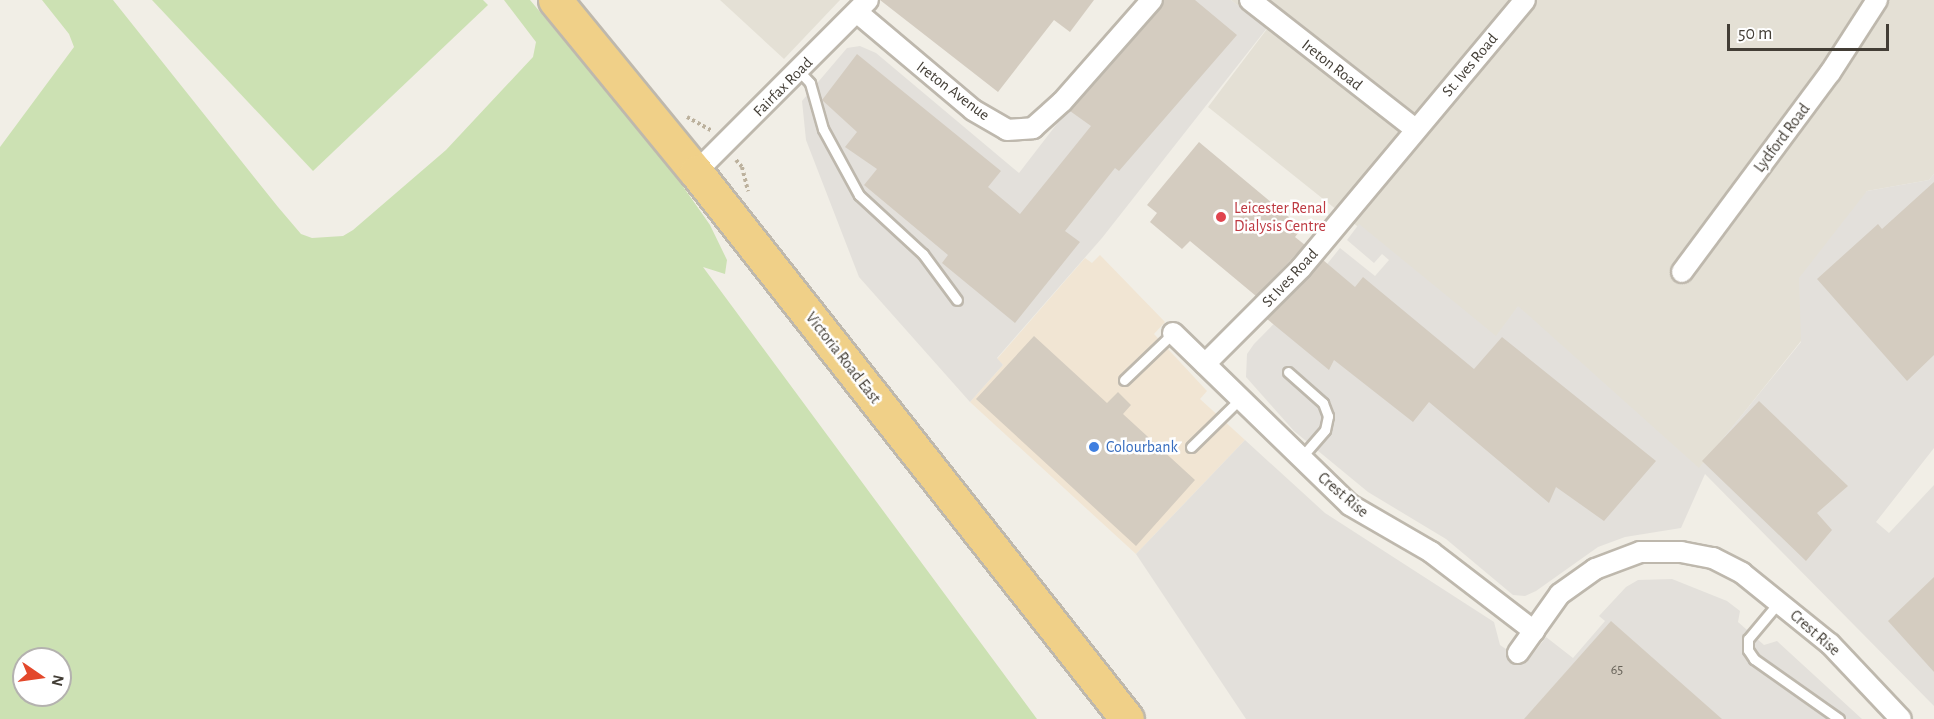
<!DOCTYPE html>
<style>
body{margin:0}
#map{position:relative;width:1934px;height:719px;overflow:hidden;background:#f1eee6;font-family:"Alegreya Sans",sans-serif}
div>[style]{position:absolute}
.residential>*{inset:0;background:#e4e0d5}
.commercial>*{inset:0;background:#f1e5d3}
.industrial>*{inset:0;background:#e3e0db}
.green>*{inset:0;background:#cce1b3}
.building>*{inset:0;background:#d4ccc0}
.path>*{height:4px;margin-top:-2px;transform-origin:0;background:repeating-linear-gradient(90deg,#bcb19d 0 3px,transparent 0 6px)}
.roads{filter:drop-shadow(2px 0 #beb8ad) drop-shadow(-2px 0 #beb8ad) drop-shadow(0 2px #beb8ad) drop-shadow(0 -2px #beb8ad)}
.service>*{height:9px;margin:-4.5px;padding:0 4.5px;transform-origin:4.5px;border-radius:4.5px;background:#fff}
.minor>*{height:20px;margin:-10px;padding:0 10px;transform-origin:10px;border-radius:10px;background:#fff}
.trunk>*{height:33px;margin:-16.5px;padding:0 16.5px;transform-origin:16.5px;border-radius:16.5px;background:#f0d088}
.dots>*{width:16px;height:16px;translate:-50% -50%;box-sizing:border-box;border:3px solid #fff;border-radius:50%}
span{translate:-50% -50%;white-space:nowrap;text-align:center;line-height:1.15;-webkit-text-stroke:5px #fff;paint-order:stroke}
.number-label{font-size:14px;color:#676258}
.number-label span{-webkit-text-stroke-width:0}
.street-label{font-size:16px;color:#433e36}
.health-label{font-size:16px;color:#be3a42}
.left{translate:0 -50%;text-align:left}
.shop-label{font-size:16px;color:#366cbe}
.north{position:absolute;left:12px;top:647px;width:60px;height:60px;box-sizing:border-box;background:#fff;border:2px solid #b4b2af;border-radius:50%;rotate:103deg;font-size:16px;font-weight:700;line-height:24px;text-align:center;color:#433e36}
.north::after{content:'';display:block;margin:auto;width:21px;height:27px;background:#e3482b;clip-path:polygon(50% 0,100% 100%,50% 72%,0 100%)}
.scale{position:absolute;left:1727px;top:24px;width:162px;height:27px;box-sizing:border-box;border:3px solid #433e36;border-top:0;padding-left:8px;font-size:18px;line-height:21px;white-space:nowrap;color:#433e36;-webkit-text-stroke:4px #fff;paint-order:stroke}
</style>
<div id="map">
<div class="residential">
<div style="clip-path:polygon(720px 0,840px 0,784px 59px)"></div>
<div style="clip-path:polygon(1231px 0,1934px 0,1934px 174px,1929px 180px,1867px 191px,1801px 341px,1699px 469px,1518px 307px,1496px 337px,1208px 107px,1267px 29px)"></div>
</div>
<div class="commercial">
<div style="clip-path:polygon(1100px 255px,1165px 322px,1154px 334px,1207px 391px,1200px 399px,1245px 440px,1136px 554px,970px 402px,1003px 365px,997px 359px,1085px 258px,1092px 263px)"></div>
</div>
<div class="industrial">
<div style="clip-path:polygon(1166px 0,1231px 0,1267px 28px,1102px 238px,997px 358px,1003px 365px,970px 402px,859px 277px,806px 140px,802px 101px,847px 48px,860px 46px,876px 53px,1019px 173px,1120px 42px)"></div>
<div style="clip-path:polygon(1934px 174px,1934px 448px,1876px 522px,1889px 533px,1934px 485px,1934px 706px,1705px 474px,1681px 528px,1625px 537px,1598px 547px,1536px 591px,1525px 596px,1513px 595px,1446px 539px,1368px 492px,1294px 431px,1246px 377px,1247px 354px,1254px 344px,1303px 294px,1340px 248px,1375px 276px,1389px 260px,1382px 254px,1374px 263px,1347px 240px,1359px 224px,1496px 336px,1518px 306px,1699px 468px,1801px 342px,1799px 278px,1867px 191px,1929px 180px)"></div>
<div style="clip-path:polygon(1245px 440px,1325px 513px,1494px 622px,1500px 645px,1526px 663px,1546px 637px,1573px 658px,1605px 621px,1599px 616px,1626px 587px,1638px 580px,1672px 579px,1727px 601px,1740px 611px,1738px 622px,1764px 645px,1777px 641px,1862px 719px,1246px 719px,1136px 554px)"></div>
</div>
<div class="green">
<div style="clip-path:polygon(evenodd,42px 0,113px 0,278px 207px,301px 234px,312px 238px,343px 236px,353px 230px,446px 150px,533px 57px,536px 42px,504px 0,530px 0,666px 162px,710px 225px,727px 260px,725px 274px,703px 267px,1037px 719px,0 719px,0 147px,74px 47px,69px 34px,42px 0,24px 659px,60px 659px,60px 695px,24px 695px,24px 659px)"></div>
<div style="clip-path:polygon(152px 0,483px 0,488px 5px,313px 171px)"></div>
</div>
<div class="building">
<div style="clip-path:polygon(880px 0,1094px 0,1070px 32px,1054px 20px,998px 92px)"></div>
<div style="clip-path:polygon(1164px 0,1195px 0,1237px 35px,1119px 171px,1115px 168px,1065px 231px,1080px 242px,1015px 323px,942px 263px,948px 255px,864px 185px,877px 169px,845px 147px,857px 132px,822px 100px,857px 54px,1001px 171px,988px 187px,1020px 214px,1091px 126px,1070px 111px,1161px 8px)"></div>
<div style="clip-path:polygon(1199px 142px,1302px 228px,1295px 237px,1305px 245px,1256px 296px,1190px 241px,1182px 249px,1150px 222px,1157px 213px,1147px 205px)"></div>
<div style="clip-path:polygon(1934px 182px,1934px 355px,1907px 381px,1817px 279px,1878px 224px,1882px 229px)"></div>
<div style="clip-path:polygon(1323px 260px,1355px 287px,1363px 277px,1474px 369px,1502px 337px,1656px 461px,1604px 521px,1556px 487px,1549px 503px,1429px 402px,1413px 422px,1334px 360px,1329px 370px,1267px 319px)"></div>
<div style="clip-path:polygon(1034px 336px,1107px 403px,1118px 392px,1131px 405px,1123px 414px,1195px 480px,1136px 546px,976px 399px)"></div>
<div style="clip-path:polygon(1759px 401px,1848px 486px,1817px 513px,1832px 530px,1806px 561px,1702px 461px)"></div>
<div style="clip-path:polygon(1934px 577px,1934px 672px,1888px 621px)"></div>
<div style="clip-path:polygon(1611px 621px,1722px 719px,1524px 719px)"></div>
</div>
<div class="path">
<div style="left:687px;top:117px;width:29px;rotate:29deg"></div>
<div style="left:736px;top:160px;width:9px;rotate:49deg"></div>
<div style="left:742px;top:167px;width:25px;rotate:76deg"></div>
</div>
<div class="roads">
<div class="service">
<div style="left:799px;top:71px;width:16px;rotate:47deg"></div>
<div style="left:810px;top:83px;width:48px;rotate:74.2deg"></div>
<div style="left:823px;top:129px;width:75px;rotate:61.4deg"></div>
<div style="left:859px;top:195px;width:87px;rotate:42.7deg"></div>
<div style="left:923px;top:254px;width:57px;rotate:53.5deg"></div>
<div style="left:1288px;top:372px;width:47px;rotate:41.5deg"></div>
<div style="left:1323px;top:403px;width:14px;rotate:69deg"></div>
<div style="left:1328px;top:416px;width:14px;rotate:102deg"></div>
<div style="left:1325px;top:430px;width:37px;rotate:131deg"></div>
<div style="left:1124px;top:380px;width:68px;rotate:-43.8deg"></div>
<div style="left:1191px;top:447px;width:67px;rotate:-44.4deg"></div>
<div style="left:1779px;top:602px;width:48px;rotate:130deg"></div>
<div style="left:1748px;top:639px;width:11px;rotate:90deg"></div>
<div style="left:1748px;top:650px;width:11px;rotate:56deg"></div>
<div style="left:1754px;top:659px;width:104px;rotate:35.2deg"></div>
</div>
<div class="minor">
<div style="left:1250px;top:0;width:209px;rotate:38deg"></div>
<div style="left:858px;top:13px;width:150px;rotate:40.1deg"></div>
<div style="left:973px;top:110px;width:39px;rotate:30deg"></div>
<div style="left:1007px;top:130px;width:26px;rotate:-4deg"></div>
<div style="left:1033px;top:128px;width:39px;rotate:-42deg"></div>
<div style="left:1062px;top:102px;width:136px;rotate:-48.6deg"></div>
<div style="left:696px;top:172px;width:243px;rotate:-45deg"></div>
<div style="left:1682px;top:272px;width:248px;rotate:-53.4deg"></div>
<div style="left:1830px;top:73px;width:87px;rotate:-57.2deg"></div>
<div style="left:1173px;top:333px;width:247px;rotate:44.2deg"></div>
<div style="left:1350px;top:505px;width:94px;rotate:30.1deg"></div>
<div style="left:1431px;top:552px;width:130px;rotate:37.5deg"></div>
<div style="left:1205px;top:364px;width:136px;rotate:-45deg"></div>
<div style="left:1301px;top:268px;width:349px;rotate:-50.1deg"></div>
<div style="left:1518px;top:653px;width:72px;rotate:-54.6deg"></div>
<div style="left:1560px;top:594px;width:43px;rotate:-35.5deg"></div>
<div style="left:1595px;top:569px;width:48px;rotate:-20.7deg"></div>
<div style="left:1640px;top:552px;width:41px"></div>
<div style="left:1681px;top:552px;width:33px;rotate:11deg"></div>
<div style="left:1713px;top:558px;width:33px;rotate:27deg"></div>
<div style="left:1742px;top:573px;width:113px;rotate:38.9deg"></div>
<div style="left:1830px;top:644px;width:103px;rotate:46.6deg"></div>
</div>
<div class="trunk">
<div style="left:555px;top:0;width:222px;rotate:50.7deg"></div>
<div style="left:696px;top:172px;width:696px;rotate:51.76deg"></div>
</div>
</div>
<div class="dots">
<div style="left:1221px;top:217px;background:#e0444e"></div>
<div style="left:1094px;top:447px;background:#3f7fe0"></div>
</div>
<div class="number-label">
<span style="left:1617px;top:670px">65</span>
</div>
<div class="street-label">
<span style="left:1332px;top:65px;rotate:38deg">Ireton Road</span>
<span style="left:1470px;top:65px;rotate:-50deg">St. Ives Road</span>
<span style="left:783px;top:87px;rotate:-45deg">Fairfax Road</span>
<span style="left:953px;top:91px;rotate:37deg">Ireton Avenue</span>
<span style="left:1782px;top:138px;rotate:-53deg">Lydford Road</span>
<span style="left:1290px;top:278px;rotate:-47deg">St Ives Road</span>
<span style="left:843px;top:358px;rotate:52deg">Victoria Road East</span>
<span style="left:1343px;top:495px;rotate:40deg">Crest Rise</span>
<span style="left:1815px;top:633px;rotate:41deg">Crest Rise</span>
</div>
<div class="health-label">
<span class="left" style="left:1234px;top:217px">Leicester Renal<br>Dialysis Centre</span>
</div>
<div class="shop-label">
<span class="left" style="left:1106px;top:447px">Colourbank</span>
</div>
<div class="north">N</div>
<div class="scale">50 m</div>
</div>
